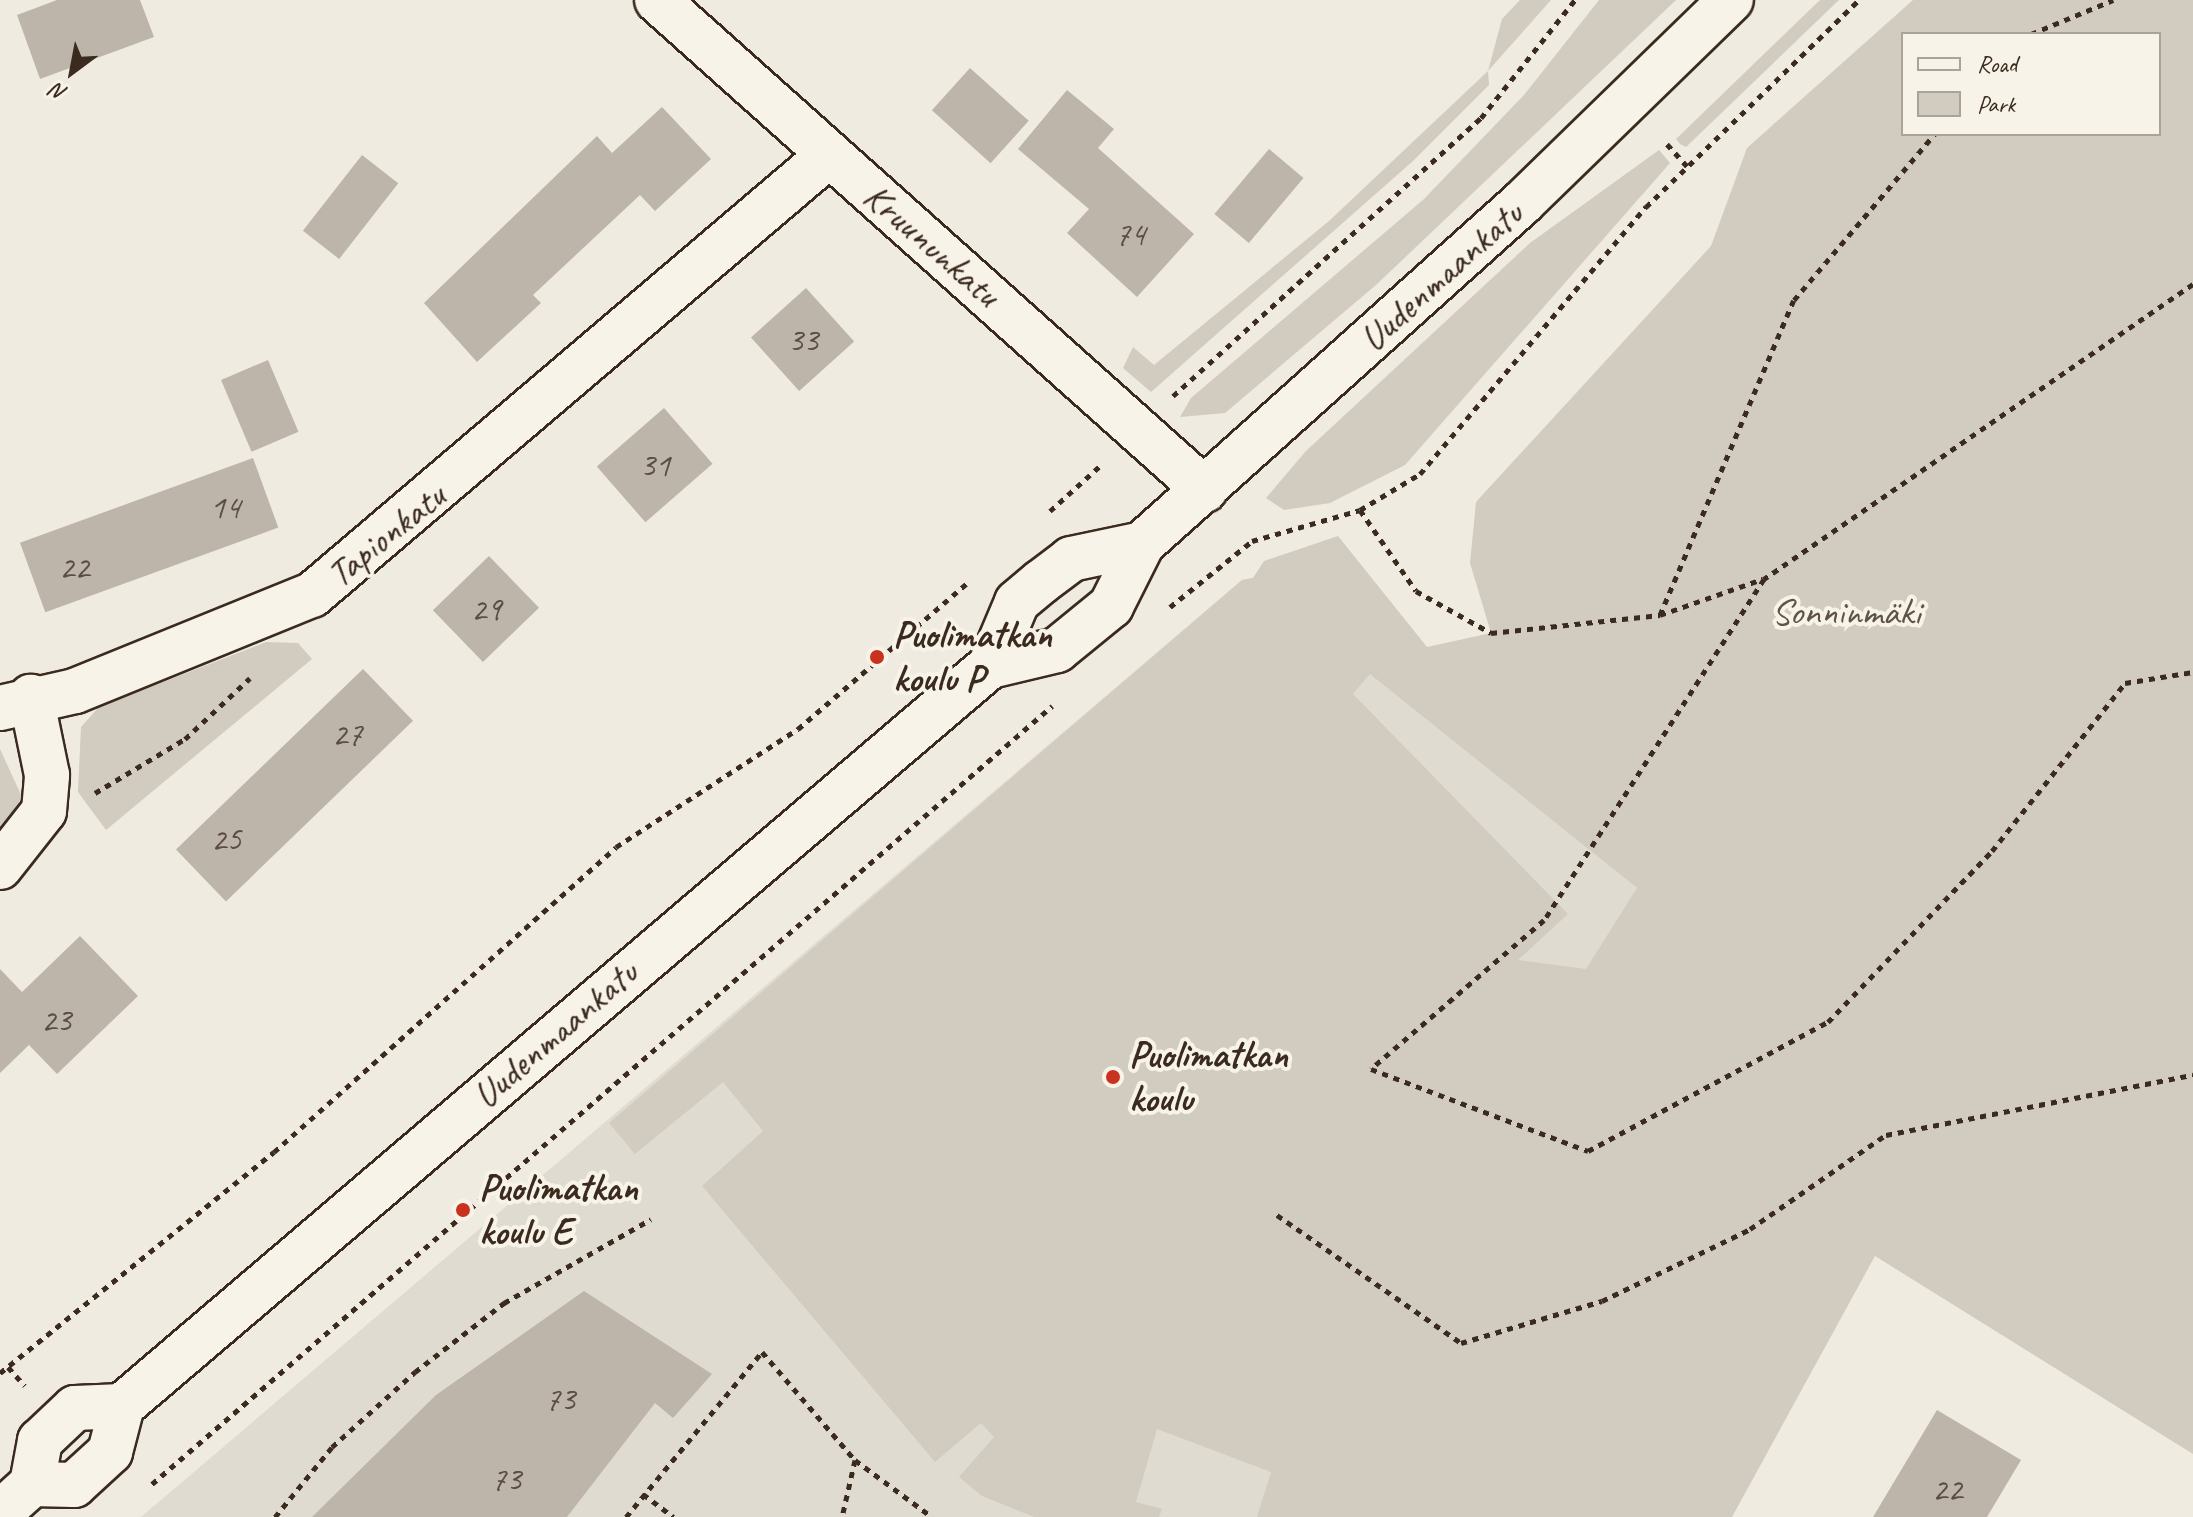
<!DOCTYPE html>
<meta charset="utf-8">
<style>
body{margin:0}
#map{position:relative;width:2193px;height:1517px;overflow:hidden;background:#efebe0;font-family:Caveat,sans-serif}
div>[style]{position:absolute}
.built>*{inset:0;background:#e0dbd0}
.green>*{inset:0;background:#d1cbc0}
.building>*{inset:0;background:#bdb5aa;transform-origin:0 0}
.path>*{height:5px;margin-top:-2.5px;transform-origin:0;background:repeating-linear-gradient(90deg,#3b2a1e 0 6px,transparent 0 12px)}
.roads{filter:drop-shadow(2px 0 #3b2a1e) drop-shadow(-2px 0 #3b2a1e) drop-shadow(0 2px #3b2a1e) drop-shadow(0 -2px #3b2a1e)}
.minor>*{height:44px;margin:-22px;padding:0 22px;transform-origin:22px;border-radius:22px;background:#f7f3e8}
.major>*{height:44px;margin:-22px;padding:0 22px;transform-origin:22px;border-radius:22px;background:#f7f3e8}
.dots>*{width:22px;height:22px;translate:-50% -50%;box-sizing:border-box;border:4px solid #f7f3e8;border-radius:50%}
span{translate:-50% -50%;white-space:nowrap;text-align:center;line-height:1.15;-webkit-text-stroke:8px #f7f3e8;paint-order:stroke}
.number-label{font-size:34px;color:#5c4d41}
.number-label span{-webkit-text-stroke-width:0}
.street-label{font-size:38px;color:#3b2a1e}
.park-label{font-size:38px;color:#605246}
.poi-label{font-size:38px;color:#3b2a1e;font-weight:700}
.left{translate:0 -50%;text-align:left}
.legend{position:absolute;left:1901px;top:32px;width:260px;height:104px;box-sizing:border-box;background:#f7f3e8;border:2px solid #aca397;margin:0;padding:10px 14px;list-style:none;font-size:24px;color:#3b2a1e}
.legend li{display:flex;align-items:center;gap:16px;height:40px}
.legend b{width:40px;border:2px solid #aca397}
.north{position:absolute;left:32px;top:32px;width:80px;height:80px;-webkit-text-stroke:6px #f7f3e8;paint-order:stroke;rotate:212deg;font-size:22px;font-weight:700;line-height:32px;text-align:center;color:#3b2a1e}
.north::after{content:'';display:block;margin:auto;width:28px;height:36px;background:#3b2a1e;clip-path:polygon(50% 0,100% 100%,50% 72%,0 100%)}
</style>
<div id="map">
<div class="built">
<div style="clip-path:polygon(1253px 578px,1637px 888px,1333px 1517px,141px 1517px,1242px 580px)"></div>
</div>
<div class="green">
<div style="clip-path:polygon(1520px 0,1551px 0,1488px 71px,1489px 85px,1413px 161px,1151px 392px,1123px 368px,1133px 347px,1154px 365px,1329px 221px,1488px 71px,1502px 19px)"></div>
<div style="clip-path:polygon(1599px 0,1676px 0,1376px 285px,1225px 413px,1180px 417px,1191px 398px,1424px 199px,1524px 95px)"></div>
<div style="clip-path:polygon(1820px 0,1839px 0,1686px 147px,1680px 144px,1676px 139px)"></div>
<div style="clip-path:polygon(evenodd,1913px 0,2193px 0,2193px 1454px,1875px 1256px,1732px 1517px,1257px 1517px,1271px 1472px,1157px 1429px,1136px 1502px,1162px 1509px,1159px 1517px,1034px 1517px,982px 1496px,959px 1477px,994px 1437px,981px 1423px,935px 1462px,702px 1186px,763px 1131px,723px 1082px,635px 1154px,609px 1123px,1242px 580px,1253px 578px,1264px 561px,1338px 536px,1427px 647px,1491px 633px,1470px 563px,1476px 502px,1711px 246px,1747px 148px,1913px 0,1903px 34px,2159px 34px,2159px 134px,1903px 134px,1903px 34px,1913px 0,1370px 674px,1637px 888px,1586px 969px,1518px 960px,1568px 914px,1353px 694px,1370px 674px)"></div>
<div style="clip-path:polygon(1659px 150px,1670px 163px,1405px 465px,1330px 503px,1284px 510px,1266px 498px,1306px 451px,1530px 243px)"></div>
<div style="clip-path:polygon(266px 642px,298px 643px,312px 659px,106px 830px,78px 792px,81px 727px,99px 707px)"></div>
<div style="clip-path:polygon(0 749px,22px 797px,0 832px)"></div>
</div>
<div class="building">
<div style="clip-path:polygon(57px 0,140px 0,154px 37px,40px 79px,17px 15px)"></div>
<div style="left:970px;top:68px;width:79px;height:57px;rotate:42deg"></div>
<div style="clip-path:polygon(1067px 90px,1114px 129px,1098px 148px,1194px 234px,1137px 297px,1067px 233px,1089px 209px,1018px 149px)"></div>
<div style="clip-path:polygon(662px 107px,711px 159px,655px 211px,640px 195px,533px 295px,541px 303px,477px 362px,424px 303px,597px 136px,612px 153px)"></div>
<div style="left:1269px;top:149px;width:45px;height:85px;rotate:40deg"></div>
<div style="left:362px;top:155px;width:46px;height:96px;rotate:38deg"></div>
<div style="left:806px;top:288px;width:72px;height:74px;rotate:48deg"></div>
<div style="left:268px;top:360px;width:78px;height:51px;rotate:67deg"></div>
<div style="left:664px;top:408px;width:74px;height:89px;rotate:49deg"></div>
<div style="left:253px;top:458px;width:74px;height:248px;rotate:70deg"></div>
<div style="left:489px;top:556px;width:72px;height:78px;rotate:46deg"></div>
<div style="left:363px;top:669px;width:72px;height:260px;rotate:46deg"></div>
<div style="clip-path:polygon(80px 936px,138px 996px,57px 1074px,29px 1045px,0 1073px,0 969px,22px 992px)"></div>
<div style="clip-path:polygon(584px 1291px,712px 1374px,673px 1418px,655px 1403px,567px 1517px,312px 1517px,436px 1395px)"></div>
<div style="clip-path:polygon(1937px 1410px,2021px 1460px,1987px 1517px,1873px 1517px)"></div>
</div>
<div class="path">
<div style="left:2031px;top:34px;width:89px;rotate:-22.5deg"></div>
<div style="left:1667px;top:144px;width:30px;rotate:48deg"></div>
<div style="left:2193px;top:284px;width:521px;rotate:145.49deg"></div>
<div style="left:1764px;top:579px;width:406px;rotate:122.8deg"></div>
<div style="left:1544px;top:920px;width:228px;rotate:139.3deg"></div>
<div style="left:1371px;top:1069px;width:232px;rotate:20.7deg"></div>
<div style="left:1588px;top:1151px;width:272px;rotate:-28.3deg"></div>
<div style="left:1828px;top:1022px;width:237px;rotate:-46.2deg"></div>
<div style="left:1992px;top:851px;width:214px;rotate:-51.6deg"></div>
<div style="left:2125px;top:683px;width:69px;rotate:-9.2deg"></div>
<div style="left:1173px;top:396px;width:415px;rotate:-42.1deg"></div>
<div style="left:1481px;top:118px;width:151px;rotate:-51.5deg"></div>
<div style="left:1360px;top:510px;width:98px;rotate:55.3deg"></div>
<div style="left:1416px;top:591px;width:86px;rotate:29.2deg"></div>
<div style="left:1491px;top:633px;width:170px;rotate:-6.1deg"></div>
<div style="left:1660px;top:615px;width:109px;rotate:-19.3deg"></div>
<div style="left:1050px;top:511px;width:70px;rotate:-42.1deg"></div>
<div style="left:1170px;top:607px;width:105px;rotate:-38.8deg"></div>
<div style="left:1252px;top:541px;width:112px;rotate:-16deg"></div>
<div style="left:1360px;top:510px;width:70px;rotate:-31deg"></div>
<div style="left:1420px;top:474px;width:350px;rotate:-49.8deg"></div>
<div style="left:1646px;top:207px;width:297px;rotate:-44.2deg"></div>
<div style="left:1660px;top:615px;width:342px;rotate:-67deg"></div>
<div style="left:1794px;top:300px;width:218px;rotate:-49.7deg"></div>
<div style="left:95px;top:793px;width:105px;rotate:-31deg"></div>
<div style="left:185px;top:739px;width:89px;rotate:-43.2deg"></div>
<div style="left:1277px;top:1215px;width:224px;rotate:34.8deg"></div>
<div style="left:1461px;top:1343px;width:147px;rotate:-16.6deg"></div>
<div style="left:1602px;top:1301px;width:165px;rotate:-25.9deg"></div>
<div style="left:1750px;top:1229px;width:165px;rotate:-34.7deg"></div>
<div style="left:1886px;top:1135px;width:313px;rotate:-11.1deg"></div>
<div style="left:8px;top:1367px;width:25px;rotate:48deg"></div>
<div style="left:0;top:1373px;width:352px;rotate:-38.9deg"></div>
<div style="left:274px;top:1152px;width:458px;rotate:-41.7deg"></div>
<div style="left:616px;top:847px;width:217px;rotate:-33deg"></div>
<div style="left:798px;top:729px;width:223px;rotate:-40.8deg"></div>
<div style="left:855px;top:1460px;width:96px;rotate:36.5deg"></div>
<div style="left:152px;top:1484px;width:1190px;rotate:-40.84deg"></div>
<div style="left:643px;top:1494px;width:38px;rotate:37deg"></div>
<div style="left:275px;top:1517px;width:90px;rotate:-50.8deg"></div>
<div style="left:332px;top:1447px;width:112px;rotate:-42.1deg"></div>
<div style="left:415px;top:1372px;width:113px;rotate:-37.8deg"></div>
<div style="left:504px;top:1303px;width:169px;rotate:-29.7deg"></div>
<div style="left:626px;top:1517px;width:214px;rotate:-50.5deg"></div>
<div style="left:762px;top:1352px;width:143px;rotate:49.3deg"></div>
<div style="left:855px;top:1460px;width:58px;rotate:102.8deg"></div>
</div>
<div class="roads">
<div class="minor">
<div style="left:657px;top:0;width:735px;rotate:41.8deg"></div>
<div style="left:0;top:708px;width:77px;rotate:-12.8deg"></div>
<div style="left:75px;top:691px;width:256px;rotate:-22.1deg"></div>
<div style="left:312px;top:595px;width:679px;rotate:-40.4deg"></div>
<div style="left:0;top:867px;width:71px;rotate:-51.8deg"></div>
<div style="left:44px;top:811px;width:36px;rotate:-85deg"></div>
<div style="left:47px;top:775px;width:80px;rotate:-101.6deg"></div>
</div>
<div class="major">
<div style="left:990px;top:666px;width:69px;rotate:-67.1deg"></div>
<div style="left:1017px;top:602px;width:31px;rotate:-40deg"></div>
<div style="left:1041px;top:582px;width:38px;rotate:-37deg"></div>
<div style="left:1071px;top:559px;width:73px;rotate:-11.9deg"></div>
<div style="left:32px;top:1484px;width:42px;rotate:1.4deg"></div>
<div style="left:74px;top:1485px;width:49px;rotate:-42.5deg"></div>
<div style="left:110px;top:1452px;width:48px;rotate:-75.4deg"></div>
<div style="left:122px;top:1406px;width:1141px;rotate:-40.45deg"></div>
<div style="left:990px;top:666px;width:69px;rotate:-13.4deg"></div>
<div style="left:1057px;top:650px;width:70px;rotate:-39.2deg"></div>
<div style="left:1111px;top:606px;width:69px;rotate:-63.4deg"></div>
<div style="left:1142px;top:544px;width:512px;rotate:-41.91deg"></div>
<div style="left:1523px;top:202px;width:290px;rotate:-44.2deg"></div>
<div style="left:0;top:1513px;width:43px;rotate:-42.2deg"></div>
<div style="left:32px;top:1484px;width:44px;rotate:-79.5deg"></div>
<div style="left:40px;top:1441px;width:48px;rotate:-43.3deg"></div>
<div style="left:75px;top:1408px;width:47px;rotate:-2.4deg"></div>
</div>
</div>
<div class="dots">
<div style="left:877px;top:657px;background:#c8321e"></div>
<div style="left:1113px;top:1077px;background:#c8321e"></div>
<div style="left:463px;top:1210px;background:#c8321e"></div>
</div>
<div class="number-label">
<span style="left:1130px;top:234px">74</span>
<span style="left:803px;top:340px">33</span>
<span style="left:655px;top:465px">31</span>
<span style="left:225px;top:507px">14</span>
<span style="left:74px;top:567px">22</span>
<span style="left:486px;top:609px">29</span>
<span style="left:347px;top:734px">27</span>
<span style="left:226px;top:839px">25</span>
<span style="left:56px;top:1020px">23</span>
<span style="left:560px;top:1399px">73</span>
<span style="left:506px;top:1479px">73</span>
<span style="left:1947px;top:1489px">22</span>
</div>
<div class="street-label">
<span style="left:932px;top:245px;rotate:41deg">Kruununkatu</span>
<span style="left:1441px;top:276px;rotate:-42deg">Uudenmaankatu</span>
<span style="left:386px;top:535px;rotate:-39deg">Tapionkatu</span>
<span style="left:555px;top:1034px;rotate:-41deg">Uudenmaankatu</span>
</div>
<div class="park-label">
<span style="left:1846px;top:612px">Sonninmäki</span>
</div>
<div class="poi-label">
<span class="left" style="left:893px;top:657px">Puolimatkan<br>koulu P</span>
<span class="left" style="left:1129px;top:1077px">Puolimatkan<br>koulu</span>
<span class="left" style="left:479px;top:1210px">Puolimatkan<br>koulu E</span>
</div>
<ul class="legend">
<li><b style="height:10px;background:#f7f3e8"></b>Road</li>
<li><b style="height:22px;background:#d1cbc0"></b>Park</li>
</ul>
<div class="north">N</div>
</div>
